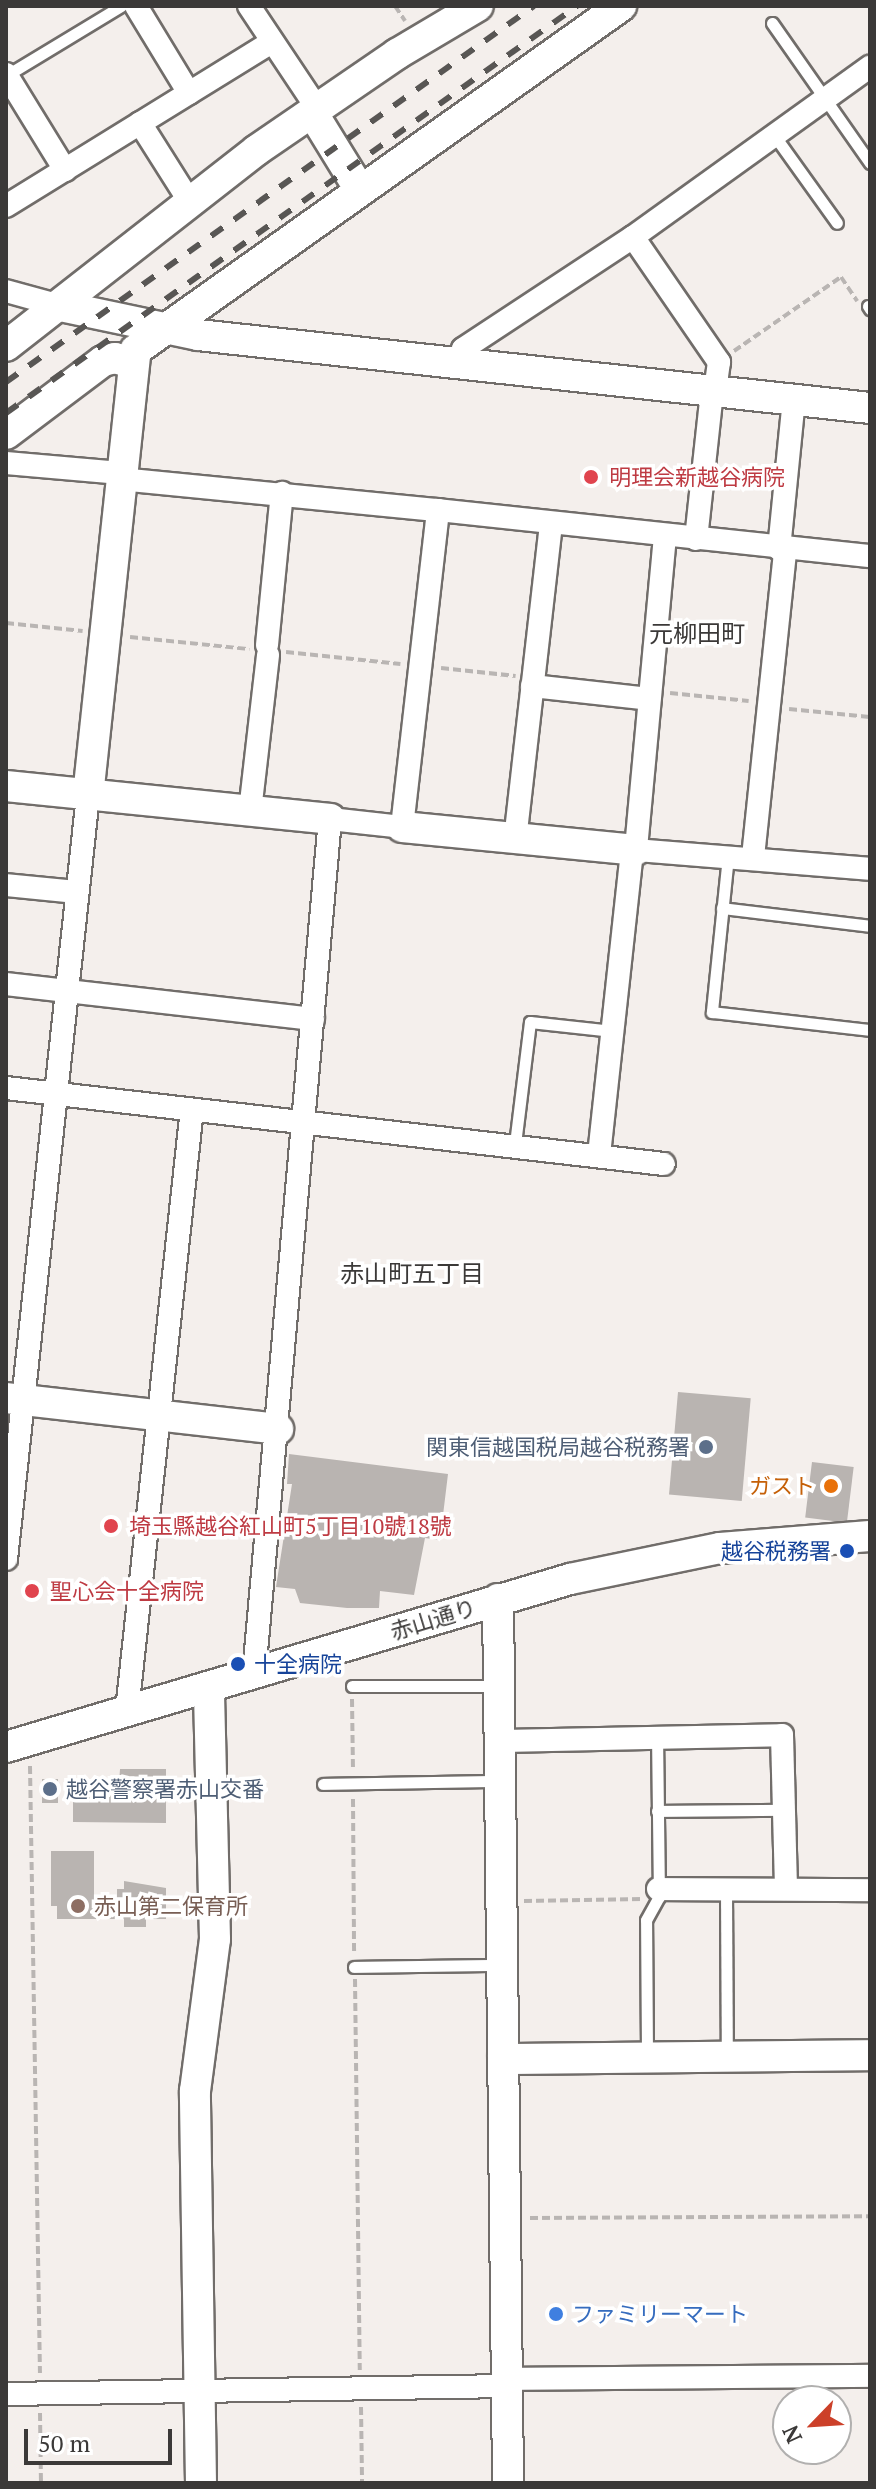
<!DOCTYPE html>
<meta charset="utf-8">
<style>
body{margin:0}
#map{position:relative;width:876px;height:2489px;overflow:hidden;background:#f4efec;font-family:"PT Serif","Noto Sans JP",serif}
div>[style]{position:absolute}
.building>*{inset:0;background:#b9b4b1;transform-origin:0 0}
.path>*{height:4px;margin-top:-2px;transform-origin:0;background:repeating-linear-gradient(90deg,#b9b5b3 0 8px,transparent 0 12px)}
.roads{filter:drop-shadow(2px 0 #716d6a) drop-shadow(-2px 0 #716d6a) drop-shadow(0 2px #716d6a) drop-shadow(0 -2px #716d6a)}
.lane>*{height:11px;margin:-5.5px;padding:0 5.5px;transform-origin:5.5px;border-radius:5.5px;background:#fff}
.street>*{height:22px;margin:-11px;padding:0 11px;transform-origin:11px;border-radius:11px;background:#fff}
.secondary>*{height:30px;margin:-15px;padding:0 15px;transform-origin:15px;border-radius:15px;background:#fff}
.rail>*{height:6px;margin-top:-3px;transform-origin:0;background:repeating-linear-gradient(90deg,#585654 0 14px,transparent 0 28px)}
.dots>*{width:22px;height:22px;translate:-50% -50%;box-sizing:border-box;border:4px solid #fff;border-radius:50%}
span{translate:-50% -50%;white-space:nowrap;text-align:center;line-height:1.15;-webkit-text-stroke:7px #fff;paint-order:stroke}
.health-label{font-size:22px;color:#be3a42}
.left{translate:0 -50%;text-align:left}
.service-label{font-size:22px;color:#4e5e75}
.right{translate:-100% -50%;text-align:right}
.food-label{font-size:22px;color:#c56008}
.transit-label{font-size:22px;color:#164399}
.street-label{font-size:22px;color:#3b3938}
.education-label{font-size:22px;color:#785e54}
.shop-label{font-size:22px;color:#366cbe}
.neighbourhood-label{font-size:24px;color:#3b3938}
.frame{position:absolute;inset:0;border:8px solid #3b3938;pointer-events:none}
.north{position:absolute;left:772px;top:2385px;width:80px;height:80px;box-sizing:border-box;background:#fff;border:2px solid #b1b0af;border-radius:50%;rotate:245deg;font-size:22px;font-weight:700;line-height:32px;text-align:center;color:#3b3938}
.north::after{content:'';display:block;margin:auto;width:28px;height:36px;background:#cc4029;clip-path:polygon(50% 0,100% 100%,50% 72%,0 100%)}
.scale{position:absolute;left:24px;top:2429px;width:148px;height:36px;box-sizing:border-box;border:4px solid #3b3938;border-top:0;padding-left:10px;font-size:24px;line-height:28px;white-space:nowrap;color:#3b3938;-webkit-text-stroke:6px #fff;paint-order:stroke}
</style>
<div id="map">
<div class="building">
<div style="left:678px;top:1392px;width:73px;height:103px;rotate:5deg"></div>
<div style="clip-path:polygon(289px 1454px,448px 1474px,440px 1540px,425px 1538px,414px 1595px,380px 1591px,379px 1608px,347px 1608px,300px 1603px,295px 1589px,276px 1587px,292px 1484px,287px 1484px)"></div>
<div style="left:812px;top:1462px;width:42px;height:56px;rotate:7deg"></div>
<div style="clip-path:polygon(120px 1769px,166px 1769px,166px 1823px,73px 1822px,73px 1784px,119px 1784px)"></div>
<div style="left:42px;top:1779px;width:16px;height:24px"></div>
<div style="clip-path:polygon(51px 1851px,94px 1851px,94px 1905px,117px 1905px,117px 1889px,124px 1889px,124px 1881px,166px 1888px,166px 1919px,146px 1919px,146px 1927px,124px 1927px,124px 1919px,57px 1919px,57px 1906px,51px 1906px)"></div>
</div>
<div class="path">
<div style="left:395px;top:6px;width:18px;rotate:56deg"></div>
<div style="left:734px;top:351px;width:130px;rotate:-34.7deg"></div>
<div style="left:841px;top:277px;width:29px;rotate:56deg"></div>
<div style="left:6px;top:623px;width:77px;rotate:5.9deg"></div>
<div style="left:130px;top:637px;width:120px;rotate:5.8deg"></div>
<div style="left:286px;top:652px;width:115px;rotate:6deg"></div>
<div style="left:441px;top:668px;width:75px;rotate:6.1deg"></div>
<div style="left:670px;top:693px;width:79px;rotate:5.8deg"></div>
<div style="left:789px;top:709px;width:81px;rotate:5.6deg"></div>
<div style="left:352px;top:1699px;width:71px;rotate:89.2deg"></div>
<div style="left:30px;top:1766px;width:607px;rotate:89.06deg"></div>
<div style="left:353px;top:1799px;width:155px;rotate:89.6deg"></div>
<div style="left:524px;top:1901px;width:119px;rotate:-1deg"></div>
<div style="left:355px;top:1979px;width:391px;rotate:89.3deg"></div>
<div style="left:530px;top:2218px;width:340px;rotate:-0.3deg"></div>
<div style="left:361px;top:2407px;width:76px;rotate:89.2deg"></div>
<div style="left:40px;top:2413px;width:70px;rotate:89.2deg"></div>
</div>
<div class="roads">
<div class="lane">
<div style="left:772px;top:23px;width:171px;rotate:55deg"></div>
<div style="left:7px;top:75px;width:133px;rotate:-31.2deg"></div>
<div style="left:774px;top:135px;width:108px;rotate:54.4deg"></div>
<div style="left:868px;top:306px;width:4px;rotate:56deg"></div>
<div style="left:728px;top:856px;width:157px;rotate:95.9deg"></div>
<div style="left:712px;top:1012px;width:159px;rotate:6.5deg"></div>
<div style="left:722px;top:908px;width:149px;rotate:6.9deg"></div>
<div style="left:515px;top:1144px;width:123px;rotate:-83deg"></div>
<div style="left:530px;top:1022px;width:83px;rotate:6.2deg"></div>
<div style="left:352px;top:1686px;width:147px"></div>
<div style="left:323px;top:1784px;width:177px;rotate:-1deg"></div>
<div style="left:657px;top:1811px;width:125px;rotate:-0.5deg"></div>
<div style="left:726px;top:1889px;width:167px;rotate:89.7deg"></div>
<div style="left:354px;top:1967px;width:147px;rotate:-0.8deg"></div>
<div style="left:647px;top:2054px;width:134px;rotate:-90.4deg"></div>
<div style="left:646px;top:1920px;width:26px;rotate:-61deg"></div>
<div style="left:659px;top:1897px;width:159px;rotate:-90.7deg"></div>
</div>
<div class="street">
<div style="left:136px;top:6px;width:102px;rotate:58.7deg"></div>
<div style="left:249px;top:6px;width:123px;rotate:56.3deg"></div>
<div style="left:6px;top:74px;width:113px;rotate:58.4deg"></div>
<div style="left:140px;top:123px;width:93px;rotate:57.7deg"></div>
<div style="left:6px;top:206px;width:312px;rotate:-31.7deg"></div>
<div style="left:633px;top:237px;width:152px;rotate:55.5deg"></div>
<div style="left:719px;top:362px;width:30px;rotate:98deg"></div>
<div style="left:6px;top:291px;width:56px;rotate:15.5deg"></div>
<div style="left:461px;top:365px;width:16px;rotate:-83deg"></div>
<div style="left:463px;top:349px;width:204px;rotate:-33.4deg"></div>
<div style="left:633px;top:237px;width:292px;rotate:-35.7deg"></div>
<div style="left:6px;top:463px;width:115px;rotate:5deg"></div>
<div style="left:120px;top:479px;width:320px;rotate:5.6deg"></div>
<div style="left:665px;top:536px;width:315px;rotate:95.3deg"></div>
<div style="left:636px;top:850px;width:235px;rotate:4.6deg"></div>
<div style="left:696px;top:539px;width:148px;rotate:-83.8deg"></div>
<div style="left:779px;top:549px;width:151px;rotate:-84.3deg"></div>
<div style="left:267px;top:645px;width:153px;rotate:-84.4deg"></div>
<div style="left:532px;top:686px;width:118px;rotate:6.3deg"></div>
<div style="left:250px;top:811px;width:157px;rotate:-83.4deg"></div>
<div style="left:515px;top:840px;width:319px;rotate:-83.5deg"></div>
<div style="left:753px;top:857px;width:309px;rotate:-84deg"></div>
<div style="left:6px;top:885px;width:70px;rotate:5.7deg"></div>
<div style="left:6px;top:984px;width:309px;rotate:6.5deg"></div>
<div style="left:6px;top:1088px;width:662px;rotate:6.59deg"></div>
<div style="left:599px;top:1155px;width:307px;rotate:-83.8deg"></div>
<div style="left:6px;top:1559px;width:767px;rotate:-83.87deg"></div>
<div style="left:254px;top:1674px;width:858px;rotate:-84.92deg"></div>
<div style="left:330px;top:819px;width:72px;rotate:6.3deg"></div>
<div style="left:402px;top:827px;width:319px;rotate:-83.5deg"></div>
<div style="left:438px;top:510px;width:434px;rotate:6.1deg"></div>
<div style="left:127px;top:1711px;width:605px;rotate:-83.84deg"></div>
<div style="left:502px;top:1741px;width:280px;rotate:-1.2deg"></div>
<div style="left:782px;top:1735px;width:154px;rotate:88.5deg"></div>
<div style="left:658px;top:1889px;width:212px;rotate:0.3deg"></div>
<div style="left:507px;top:2379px;width:363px;rotate:-0.5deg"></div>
<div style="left:6px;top:2394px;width:501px;rotate:-0.91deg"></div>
</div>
<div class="secondary">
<div style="left:312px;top:112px;width:92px;rotate:58.4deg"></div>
<div style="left:60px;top:306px;width:141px;rotate:11.9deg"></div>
<div style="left:198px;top:335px;width:676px;rotate:6.2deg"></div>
<div style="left:6px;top:346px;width:318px;rotate:-38deg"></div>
<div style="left:257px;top:150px;width:170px;rotate:-34.4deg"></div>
<div style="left:397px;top:54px;width:94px;rotate:-30.7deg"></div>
<div style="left:6px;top:434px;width:121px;rotate:-37deg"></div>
<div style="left:103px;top:361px;width:12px;rotate:-14deg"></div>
<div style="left:115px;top:358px;width:18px;rotate:16deg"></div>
<div style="left:6px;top:786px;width:326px;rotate:5.8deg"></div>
<div style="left:88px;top:796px;width:449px;rotate:-83.9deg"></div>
<div style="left:136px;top:350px;width:595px;rotate:-35.35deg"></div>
<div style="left:402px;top:827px;width:235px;rotate:5.6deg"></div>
<div style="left:6px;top:1398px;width:274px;rotate:6.5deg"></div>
<div style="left:498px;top:1599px;width:884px;rotate:89.35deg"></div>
<div style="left:6px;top:1747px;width:588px;rotate:-16.59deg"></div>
<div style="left:570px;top:1579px;width:153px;rotate:-11.7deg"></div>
<div style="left:720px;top:1548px;width:150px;rotate:-4.6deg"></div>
<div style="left:503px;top:2059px;width:367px;rotate:-0.6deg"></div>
<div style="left:201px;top:2483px;width:392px;rotate:-90.9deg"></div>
<div style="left:195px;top:2091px;width:153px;rotate:-82.5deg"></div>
<div style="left:215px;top:1939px;width:252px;rotate:-91.4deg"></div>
</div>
</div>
<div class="rail">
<div style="left:6px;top:382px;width:648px;rotate:-35.46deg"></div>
<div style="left:6px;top:413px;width:701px;rotate:-35.48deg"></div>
</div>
<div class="dots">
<div style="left:591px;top:477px;background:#e0444e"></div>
<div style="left:706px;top:1447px;background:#5c6f8a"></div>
<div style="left:831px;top:1486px;background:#e8710a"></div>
<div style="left:111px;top:1526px;background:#e0444e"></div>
<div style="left:847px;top:1551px;background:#1a4fb4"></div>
<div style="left:32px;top:1591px;background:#e0444e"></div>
<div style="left:238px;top:1664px;background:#1a4fb4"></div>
<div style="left:50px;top:1789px;background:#5c6f8a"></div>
<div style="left:78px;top:1906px;background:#8d6e63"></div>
<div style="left:556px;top:2314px;background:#3f7fe0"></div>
</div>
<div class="health-label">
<span class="left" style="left:609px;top:477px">明理会新越谷病院</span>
<span class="left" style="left:129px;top:1526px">埼玉縣越谷紅山町5丁目10號18號</span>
<span class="left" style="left:50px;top:1591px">聖心会十全病院</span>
</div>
<div class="service-label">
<span class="right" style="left:690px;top:1447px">関東信越国税局越谷税務署</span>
<span class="left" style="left:66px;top:1789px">越谷警察署赤山交番</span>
</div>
<div class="food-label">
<span class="right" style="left:815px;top:1486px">ガスト</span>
</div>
<div class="transit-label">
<span class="right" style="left:831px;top:1551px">越谷税務署</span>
<span class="left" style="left:254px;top:1664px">十全病院</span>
</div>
<div class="street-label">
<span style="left:433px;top:1619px;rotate:-17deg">赤山通り</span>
</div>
<div class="education-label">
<span class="left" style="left:94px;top:1906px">赤山第二保育所</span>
</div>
<div class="shop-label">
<span class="left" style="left:572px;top:2314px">ファミリーマート</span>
</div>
<div class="neighbourhood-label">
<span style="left:697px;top:634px">元柳田町</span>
<span style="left:412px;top:1274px">赤山町五丁目</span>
</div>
<div class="frame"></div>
<div class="north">N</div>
<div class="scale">50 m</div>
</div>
